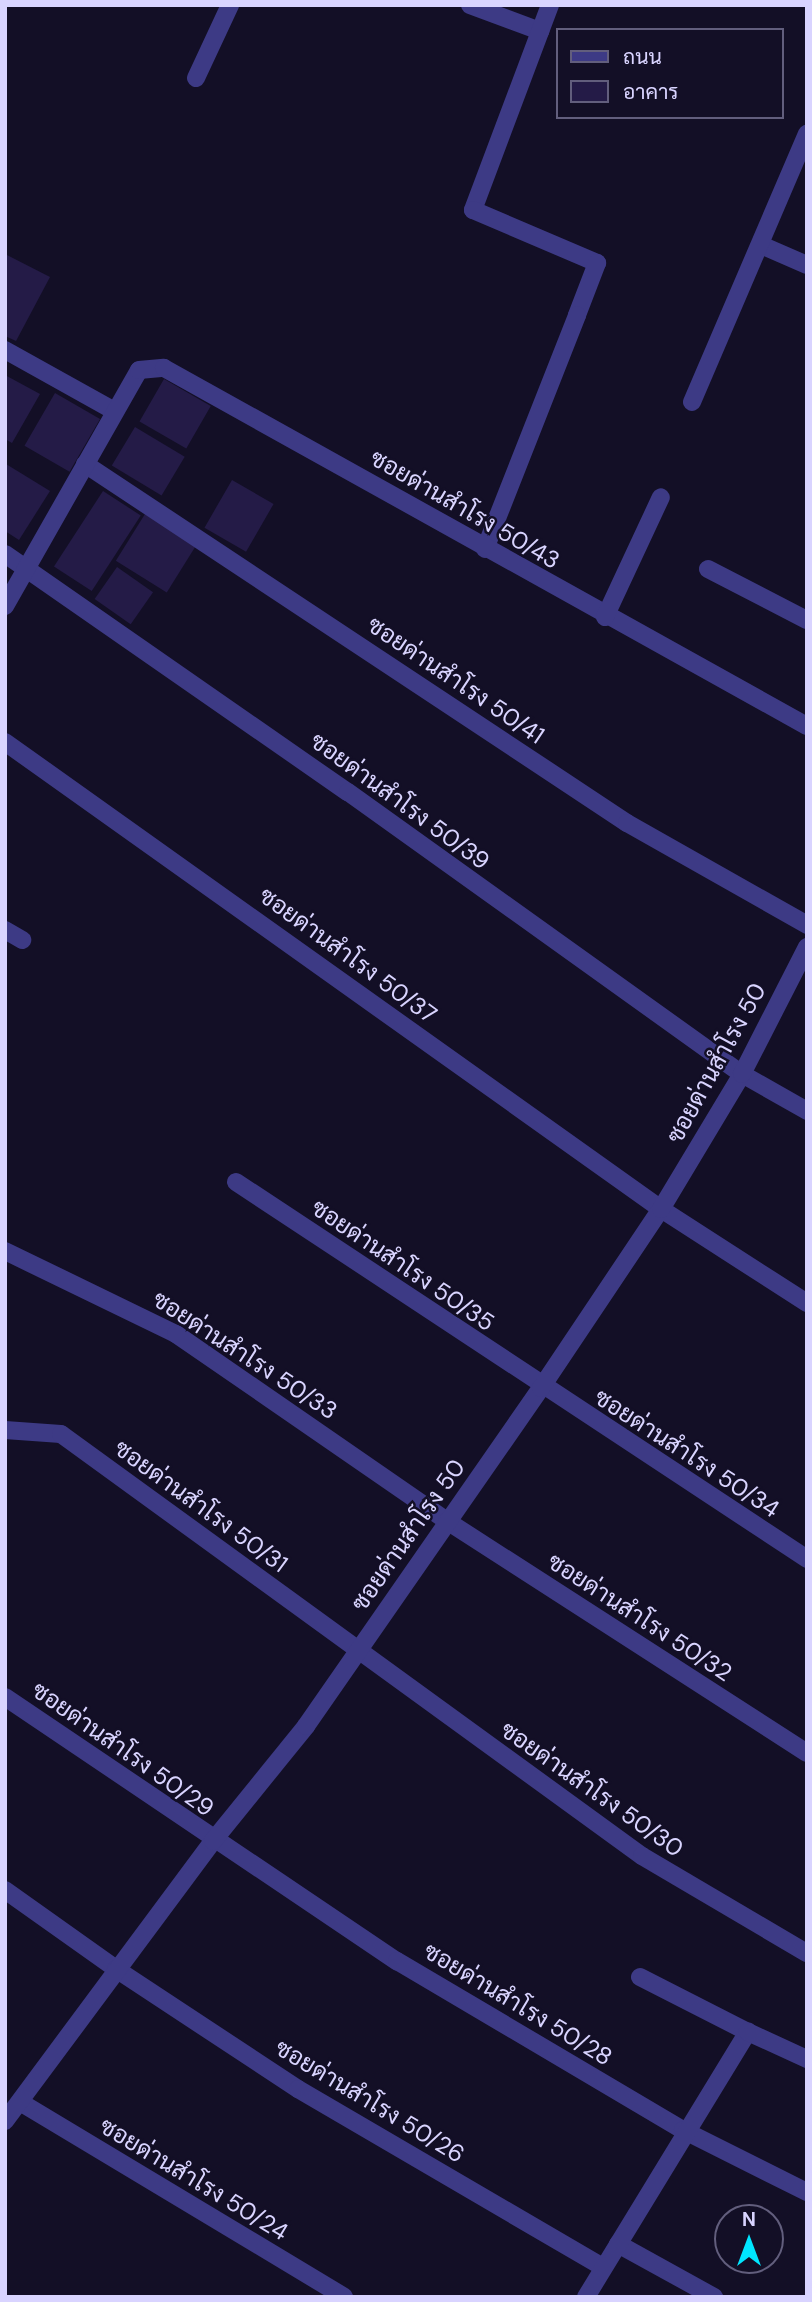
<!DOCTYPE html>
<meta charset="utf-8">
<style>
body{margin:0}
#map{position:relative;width:812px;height:2302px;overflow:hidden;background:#130f26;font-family:"DM Sans",Sarabun,sans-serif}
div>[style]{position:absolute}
.building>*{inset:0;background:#241b47;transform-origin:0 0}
.lane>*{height:18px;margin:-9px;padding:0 9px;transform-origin:9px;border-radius:9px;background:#3d3a85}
.street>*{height:18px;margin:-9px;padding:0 9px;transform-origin:9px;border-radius:9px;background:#3d3a85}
span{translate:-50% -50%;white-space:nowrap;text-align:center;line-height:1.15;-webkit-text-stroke:5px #130f26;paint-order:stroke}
.street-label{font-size:24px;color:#d9d4ff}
.frame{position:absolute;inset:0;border:7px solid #d9d4ff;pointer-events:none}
.legend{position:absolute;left:556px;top:28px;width:228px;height:91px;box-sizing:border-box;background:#130f26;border:2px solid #625e7d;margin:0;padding:9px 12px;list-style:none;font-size:21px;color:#d9d4ff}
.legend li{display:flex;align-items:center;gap:14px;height:35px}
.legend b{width:35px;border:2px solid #625e7d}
.north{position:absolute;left:714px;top:2204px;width:70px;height:70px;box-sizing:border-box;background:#130f26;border:2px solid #625e7d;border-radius:50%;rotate:0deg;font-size:19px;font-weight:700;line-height:28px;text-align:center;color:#d9d4ff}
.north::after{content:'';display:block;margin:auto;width:24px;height:32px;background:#00e5ff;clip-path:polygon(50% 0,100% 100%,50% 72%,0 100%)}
</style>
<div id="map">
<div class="building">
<div style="clip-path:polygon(5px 254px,50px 277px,16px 341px,5px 336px)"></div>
<div style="clip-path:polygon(5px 375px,40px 394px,12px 443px,5px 439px)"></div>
<div style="left:164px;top:379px;width:54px;height:49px;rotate:30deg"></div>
<div style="left:55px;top:393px;width:52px;height:61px;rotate:30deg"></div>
<div style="left:135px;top:427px;width:58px;height:45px;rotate:31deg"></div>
<div style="clip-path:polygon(6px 464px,50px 491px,19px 540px,5px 531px)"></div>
<div style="left:232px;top:480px;width:48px;height:55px;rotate:30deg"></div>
<div style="left:103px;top:491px;width:45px;height:90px;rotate:33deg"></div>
<div style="left:145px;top:514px;width:60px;height:55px;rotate:32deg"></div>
<div style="left:117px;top:567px;width:44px;height:39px;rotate:35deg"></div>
</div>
<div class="lane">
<div style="left:470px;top:5px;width:75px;rotate:20.4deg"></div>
<div style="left:550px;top:5px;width:219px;rotate:110.6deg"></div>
<div style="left:473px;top:210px;width:135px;rotate:23.1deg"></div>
<div style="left:597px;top:263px;width:56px;rotate:111deg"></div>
<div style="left:196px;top:78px;width:81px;rotate:-65deg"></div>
</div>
<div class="street">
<div style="left:761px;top:245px;width:50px;rotate:23.5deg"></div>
<div style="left:5px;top:350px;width:124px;rotate:29.1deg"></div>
<div style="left:692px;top:402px;width:292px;rotate:-66.8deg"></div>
<div style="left:85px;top:464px;width:650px;rotate:33.52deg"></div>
<div style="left:627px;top:823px;width:207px;rotate:29.5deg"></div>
<div style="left:485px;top:549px;width:251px;rotate:-68.5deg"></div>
<div style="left:5px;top:554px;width:417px;rotate:34.8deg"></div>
<div style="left:348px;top:792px;width:485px;rotate:35.6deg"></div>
<div style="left:742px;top:1074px;width:75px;rotate:29.6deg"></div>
<div style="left:708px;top:569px;width:111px;rotate:27.3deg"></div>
<div style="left:5px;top:606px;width:271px;rotate:-60.4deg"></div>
<div style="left:139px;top:370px;width:25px;rotate:-5deg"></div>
<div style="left:164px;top:368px;width:736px;rotate:29.11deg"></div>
<div style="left:605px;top:617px;width:132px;rotate:-65deg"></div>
<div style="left:5px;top:742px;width:805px;rotate:35.45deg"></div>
<div style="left:661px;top:1209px;width:174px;rotate:32.8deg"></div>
<div style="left:5px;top:930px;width:20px;rotate:30deg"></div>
<div style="left:236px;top:1182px;width:684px;rotate:33.43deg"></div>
<div style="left:5px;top:1251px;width:190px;rotate:25.9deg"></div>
<div style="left:176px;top:1334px;width:329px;rotate:34.6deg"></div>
<div style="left:447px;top:1521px;width:428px;rotate:32.8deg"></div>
<div style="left:5px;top:1430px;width:56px;rotate:4.1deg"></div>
<div style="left:61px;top:1434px;width:718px;rotate:35.99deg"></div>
<div style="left:642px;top:1856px;width:191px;rotate:30.5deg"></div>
<div style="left:5px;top:1697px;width:473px;rotate:34deg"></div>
<div style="left:397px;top:1961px;width:332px;rotate:30.6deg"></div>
<div style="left:683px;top:2130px;width:139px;rotate:26.6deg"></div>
<div style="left:5px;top:1890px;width:136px;rotate:35.4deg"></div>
<div style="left:116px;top:1969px;width:218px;rotate:33.4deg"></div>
<div style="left:298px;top:2089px;width:353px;rotate:30.3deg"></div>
<div style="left:640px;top:1977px;width:121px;rotate:27deg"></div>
<div style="left:20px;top:2102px;width:378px;rotate:31deg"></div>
<div style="left:5px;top:2121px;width:349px;rotate:-53.4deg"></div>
<div style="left:213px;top:1841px;width:148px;rotate:-51deg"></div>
<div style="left:306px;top:1726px;width:412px;rotate:-55.2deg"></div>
<div style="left:541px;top:1388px;width:216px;rotate:-56.2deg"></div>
<div style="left:661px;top:1209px;width:157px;rotate:-59deg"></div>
<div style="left:742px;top:1074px;width:143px;rotate:-62.9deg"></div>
<div style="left:618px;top:2244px;width:110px;rotate:28.9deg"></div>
<div style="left:586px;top:2297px;width:311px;rotate:-58.6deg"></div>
<div style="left:748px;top:2032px;width:65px;rotate:24.6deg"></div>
</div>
<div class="street-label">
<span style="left:465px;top:509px;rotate:30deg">ซอยด่านสำโรง 50/43</span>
<span style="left:456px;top:680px;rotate:34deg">ซอยด่านสำโรง 50/41</span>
<span style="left:400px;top:801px;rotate:36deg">ซอยด่านสำโรง 50/39</span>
<span style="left:348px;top:955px;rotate:36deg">ซอยด่านสำโรง 50/37</span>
<span style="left:716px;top:1063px;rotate:-61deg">ซอยด่านสำโรง 50</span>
<span style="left:403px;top:1265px;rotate:34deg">ซอยด่านสำโรง 50/35</span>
<span style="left:245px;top:1355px;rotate:33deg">ซอยด่านสำโรง 50/33</span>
<span style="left:687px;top:1453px;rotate:33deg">ซอยด่านสำโรง 50/34</span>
<span style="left:201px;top:1506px;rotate:36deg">ซอยด่านสำโรง 50/31</span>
<span style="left:408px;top:1535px;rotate:-55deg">ซอยด่านสำโรง 50</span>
<span style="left:640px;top:1617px;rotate:33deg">ซอยด่านสำโรง 50/32</span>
<span style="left:123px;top:1749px;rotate:35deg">ซอยด่านสำโรง 50/29</span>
<span style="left:592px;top:1789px;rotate:35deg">ซอยด่านสำโรง 50/30</span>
<span style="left:518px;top:2004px;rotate:31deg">ซอยด่านสำโรง 50/28</span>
<span style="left:370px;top:2101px;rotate:31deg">ซอยด่านสำโรง 50/26</span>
<span style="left:194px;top:2179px;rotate:31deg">ซอยด่านสำโรง 50/24</span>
</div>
<div class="frame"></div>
<ul class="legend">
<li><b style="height:9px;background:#3d3a85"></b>ถนน</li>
<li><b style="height:19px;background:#241b47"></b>อาคาร</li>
</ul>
<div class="north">N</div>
</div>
